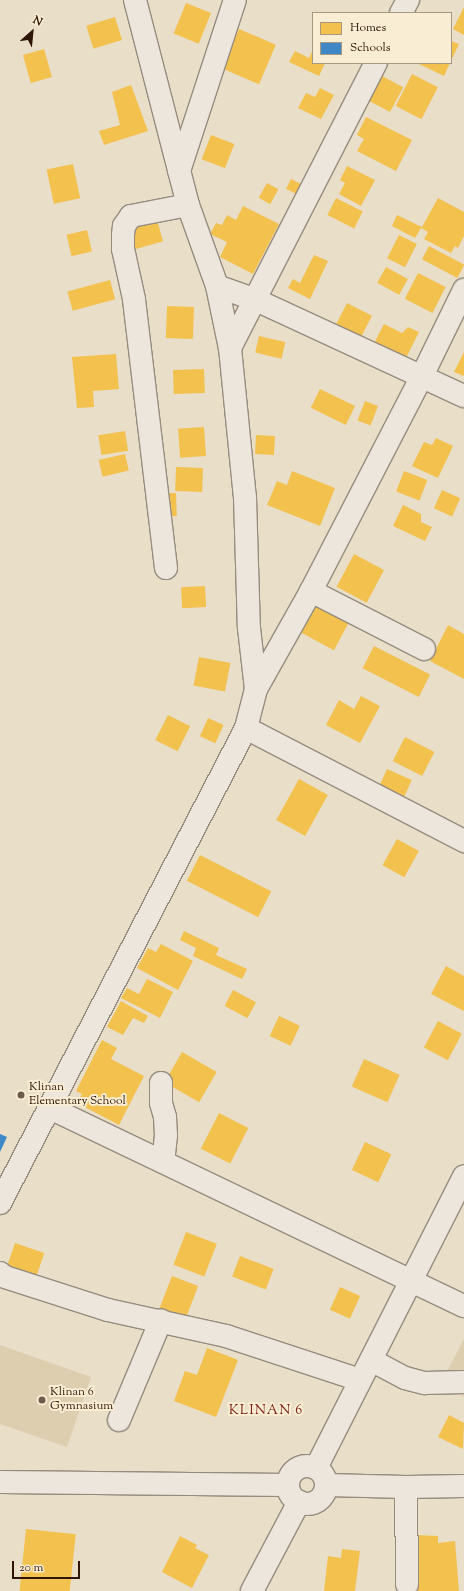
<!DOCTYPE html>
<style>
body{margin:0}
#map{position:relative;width:464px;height:1591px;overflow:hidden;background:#e9dec8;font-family:"Sorts Mill Goudy",serif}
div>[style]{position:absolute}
.green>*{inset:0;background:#ddceb0}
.homes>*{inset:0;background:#f2c14e;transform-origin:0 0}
.schools>*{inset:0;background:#3f88c5}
.roads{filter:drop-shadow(1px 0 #968c7e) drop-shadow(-1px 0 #968c7e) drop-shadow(0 1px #968c7e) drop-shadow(0 -1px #968c7e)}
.minor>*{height:22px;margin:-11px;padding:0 11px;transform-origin:11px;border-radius:11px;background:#ece6dc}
.minor>.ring{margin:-11px;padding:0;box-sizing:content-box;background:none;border:22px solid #ece6dc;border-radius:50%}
.dots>*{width:11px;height:11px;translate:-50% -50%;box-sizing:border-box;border:2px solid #f9edd3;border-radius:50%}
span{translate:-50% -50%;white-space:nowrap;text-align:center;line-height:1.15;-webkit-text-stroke:4px #f9edd3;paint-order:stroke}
.poi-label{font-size:12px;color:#2e1507}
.left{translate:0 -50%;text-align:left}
.quarter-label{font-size:14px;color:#7a1f14;letter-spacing:1px}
.legend{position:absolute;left:312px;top:12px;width:140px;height:52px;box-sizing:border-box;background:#f9edd3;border:1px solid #a89781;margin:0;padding:5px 7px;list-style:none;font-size:12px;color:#2e1507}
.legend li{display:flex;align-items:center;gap:8px;height:20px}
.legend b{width:20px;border:1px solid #a89781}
.north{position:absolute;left:12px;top:12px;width:40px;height:40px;-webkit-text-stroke:3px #f9edd3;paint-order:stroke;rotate:27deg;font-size:11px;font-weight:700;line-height:16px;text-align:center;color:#2e1507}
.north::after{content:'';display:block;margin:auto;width:14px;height:18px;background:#2e1507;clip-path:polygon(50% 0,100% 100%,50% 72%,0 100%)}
.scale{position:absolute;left:12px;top:1561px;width:68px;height:18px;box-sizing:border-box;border:2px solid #2e1507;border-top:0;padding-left:5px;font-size:12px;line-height:14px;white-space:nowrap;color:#2e1507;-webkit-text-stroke:3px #f9edd3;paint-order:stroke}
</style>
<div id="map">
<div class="green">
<div style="clip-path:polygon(464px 1339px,464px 1397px,440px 1385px)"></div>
<div style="clip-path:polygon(0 1345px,91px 1377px,67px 1447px,0 1424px)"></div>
</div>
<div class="homes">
<div style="left:186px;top:3px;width:27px;height:33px;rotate:22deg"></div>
<div style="clip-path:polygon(464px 7px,464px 35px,453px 29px)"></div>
<div style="left:115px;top:17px;width:24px;height:30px;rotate:73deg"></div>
<div style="left:239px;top:29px;width:40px;height:43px;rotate:23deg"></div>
<div style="clip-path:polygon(451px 41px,459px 44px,451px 61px)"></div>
<div style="left:44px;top:49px;width:29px;height:22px;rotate:74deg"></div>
<div style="clip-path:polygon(313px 50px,313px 63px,325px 63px,319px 76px,289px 62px,295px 51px,309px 58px)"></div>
<div style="clip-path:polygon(417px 63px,450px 63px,444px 76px)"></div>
<div style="left:412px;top:74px;width:29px;height:36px;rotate:27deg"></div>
<div style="left:382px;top:76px;width:24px;height:28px;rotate:28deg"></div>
<div style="clip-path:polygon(131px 85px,148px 131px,104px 145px,99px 131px,120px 125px,112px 92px)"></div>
<div style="clip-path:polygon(320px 88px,334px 95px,321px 119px,298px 108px,306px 93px,315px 97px)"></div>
<div style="clip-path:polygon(366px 117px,412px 140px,396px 171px,357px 151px,364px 139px,357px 135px)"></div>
<div style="left:211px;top:135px;width:25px;height:26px;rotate:21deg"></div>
<div style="left:73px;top:164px;width:35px;height:27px;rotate:78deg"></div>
<div style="clip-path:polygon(347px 166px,375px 180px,361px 206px,339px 194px,345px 183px,340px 180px)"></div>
<div style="left:291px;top:179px;width:11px;height:11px;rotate:27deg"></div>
<div style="left:267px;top:183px;width:13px;height:17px;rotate:29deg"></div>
<div style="left:336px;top:198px;width:30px;height:19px;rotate:27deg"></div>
<div style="clip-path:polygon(438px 198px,464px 212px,464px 236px,458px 248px,455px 246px,451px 253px,424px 239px,428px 232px,421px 228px,415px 238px,392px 226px,397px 215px,422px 227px)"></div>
<div style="clip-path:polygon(243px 206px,279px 224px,253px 274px,220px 257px,227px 242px,210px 234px,216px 223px,222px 225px,227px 215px,236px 220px)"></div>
<div style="left:157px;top:220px;width:22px;height:32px;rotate:74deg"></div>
<div style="left:87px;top:230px;width:22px;height:21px;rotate:77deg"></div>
<div style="left:399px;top:235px;width:20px;height:26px;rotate:27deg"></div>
<div style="left:429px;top:246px;width:40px;height:15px;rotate:28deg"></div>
<div style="clip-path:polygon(314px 255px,328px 261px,310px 299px,288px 288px,293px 279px,300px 283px)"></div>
<div style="left:386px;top:267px;width:25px;height:18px;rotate:29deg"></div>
<div style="left:418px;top:273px;width:31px;height:29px;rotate:27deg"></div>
<div style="left:110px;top:280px;width:20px;height:44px;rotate:75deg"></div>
<div style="left:347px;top:303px;width:28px;height:28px;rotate:27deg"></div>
<div style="left:167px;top:306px;width:27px;height:32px;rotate:2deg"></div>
<div style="clip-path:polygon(384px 324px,402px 333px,408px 327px,419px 332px,404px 362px,372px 347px)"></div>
<div style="left:259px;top:336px;width:27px;height:17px;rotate:13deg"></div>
<div style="clip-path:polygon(464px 352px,464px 376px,454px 372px)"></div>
<div style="clip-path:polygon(116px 354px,119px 389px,93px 391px,94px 407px,77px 408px,72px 357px)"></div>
<div style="left:204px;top:369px;width:24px;height:31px;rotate:88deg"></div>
<div style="left:320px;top:389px;width:39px;height:21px;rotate:26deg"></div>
<div style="left:365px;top:401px;width:14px;height:21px;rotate:21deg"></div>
<div style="left:204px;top:427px;width:29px;height:26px;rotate:86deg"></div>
<div style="left:125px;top:431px;width:20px;height:27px;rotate:81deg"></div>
<div style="left:256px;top:435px;width:19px;height:19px;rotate:3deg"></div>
<div style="clip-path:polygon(436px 438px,453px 446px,438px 478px,412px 466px,424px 442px,432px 445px)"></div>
<div style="left:125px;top:454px;width:17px;height:27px;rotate:77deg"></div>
<div style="left:176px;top:467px;width:27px;height:24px;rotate:2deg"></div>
<div style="clip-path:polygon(292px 471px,335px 488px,320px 526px,267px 505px,277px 481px,287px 485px)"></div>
<div style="left:404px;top:471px;width:25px;height:22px;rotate:21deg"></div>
<div style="left:442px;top:490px;width:20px;height:20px;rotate:24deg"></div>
<div style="left:176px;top:493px;width:23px;height:15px;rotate:88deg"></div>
<div style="clip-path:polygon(403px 505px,421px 514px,421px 522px,432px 527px,425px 541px,393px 526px)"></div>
<div style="left:354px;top:554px;width:34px;height:37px;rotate:28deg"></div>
<div style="left:205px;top:586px;width:21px;height:24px;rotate:87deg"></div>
<div style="left:315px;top:605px;width:38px;height:31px;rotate:28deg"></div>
<div style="clip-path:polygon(448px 625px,464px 634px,464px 679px,430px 661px)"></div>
<div style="left:374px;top:646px;width:63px;height:25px;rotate:27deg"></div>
<div style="left:199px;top:657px;width:32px;height:29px;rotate:11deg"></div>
<div style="clip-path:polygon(361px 696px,380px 706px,360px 743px,326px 725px,339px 700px,354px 709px)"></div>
<div style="left:168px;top:715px;width:25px;height:28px;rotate:27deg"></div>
<div style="left:208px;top:718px;width:17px;height:20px;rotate:24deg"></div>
<div style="left:405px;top:737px;width:33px;height:27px;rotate:27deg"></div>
<div style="left:387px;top:769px;width:27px;height:20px;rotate:24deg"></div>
<div style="left:299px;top:779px;width:33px;height:47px;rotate:29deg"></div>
<div style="left:397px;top:839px;width:25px;height:30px;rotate:29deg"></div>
<div style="left:200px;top:855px;width:80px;height:29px;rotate:27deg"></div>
<div style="clip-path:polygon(184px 931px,219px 948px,216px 955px,247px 969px,242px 979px,193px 956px,196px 948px,180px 940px)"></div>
<div style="clip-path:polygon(161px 944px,193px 961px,178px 990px,137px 968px,148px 948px,156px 952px)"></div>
<div style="clip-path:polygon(446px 966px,464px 976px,464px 1011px,431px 994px)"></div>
<div style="clip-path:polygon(147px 979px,173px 992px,160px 1018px,121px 998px,127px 988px,139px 994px)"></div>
<div style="left:233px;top:990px;width:26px;height:18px;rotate:28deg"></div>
<div style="clip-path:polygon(121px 1001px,148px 1016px,144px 1023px,133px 1018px,123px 1035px,107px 1027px)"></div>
<div style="left:279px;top:1016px;width:23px;height:22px;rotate:25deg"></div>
<div style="left:438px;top:1021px;width:27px;height:30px;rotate:28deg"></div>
<div style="clip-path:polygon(102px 1040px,117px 1048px,111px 1059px,144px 1076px,119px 1125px,77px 1103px,82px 1094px,76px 1091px)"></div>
<div style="left:182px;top:1052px;width:40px;height:35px;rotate:30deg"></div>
<div style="left:364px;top:1059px;width:39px;height:30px;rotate:24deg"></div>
<div style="left:219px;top:1113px;width:33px;height:40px;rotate:27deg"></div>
<div style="left:365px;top:1142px;width:29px;height:31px;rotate:25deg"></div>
<div style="left:186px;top:1232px;width:33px;height:35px;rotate:21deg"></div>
<div style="left:15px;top:1243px;width:31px;height:35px;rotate:19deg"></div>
<div style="left:240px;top:1256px;width:36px;height:22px;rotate:21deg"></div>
<div style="left:172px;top:1276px;width:28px;height:36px;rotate:21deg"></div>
<div style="left:340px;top:1287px;width:22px;height:25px;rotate:24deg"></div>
<div style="clip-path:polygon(207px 1348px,238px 1360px,216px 1417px,174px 1401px,185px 1371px,197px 1375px)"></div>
<div style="clip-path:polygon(449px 1415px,464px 1423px,463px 1449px,438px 1437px)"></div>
<div style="left:26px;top:1529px;width:50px;height:62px;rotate:6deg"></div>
<div style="clip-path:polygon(415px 1535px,438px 1536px,438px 1543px,455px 1541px,459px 1591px,414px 1591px)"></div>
<div style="clip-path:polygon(180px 1536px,197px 1545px,195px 1548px,209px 1555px,192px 1588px,162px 1572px)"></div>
<div style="clip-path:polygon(342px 1549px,360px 1551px,355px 1591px,324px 1591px,328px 1556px,341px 1558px)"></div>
</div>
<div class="schools">
<div style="clip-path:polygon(0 1134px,7px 1137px,0 1152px)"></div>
</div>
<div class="roads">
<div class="minor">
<div style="left:135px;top:0;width:212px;rotate:75.5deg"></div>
<div style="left:188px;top:205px;width:86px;rotate:70.3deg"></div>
<div style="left:217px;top:286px;width:63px;rotate:78.2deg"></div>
<div style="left:230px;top:348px;width:150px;rotate:84.3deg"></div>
<div style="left:245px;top:497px;width:131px;rotate:88.3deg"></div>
<div style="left:249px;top:628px;width:61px;rotate:83.5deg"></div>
<div style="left:401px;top:13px;width:15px;rotate:-62deg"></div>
<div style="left:179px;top:171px;width:180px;rotate:-71.9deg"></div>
<div style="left:217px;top:286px;width:41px;rotate:19.7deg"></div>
<div style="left:256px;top:300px;width:229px;rotate:24.8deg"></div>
<div style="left:230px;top:348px;width:320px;rotate:-62.9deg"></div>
<div style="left:166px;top:568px;width:271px;rotate:-96.8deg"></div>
<div style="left:134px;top:299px;width:51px;rotate:-102.4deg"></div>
<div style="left:123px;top:249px;width:14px;rotate:-90deg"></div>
<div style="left:123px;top:235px;width:9px;rotate:-84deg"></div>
<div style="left:124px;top:226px;width:12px;rotate:-55deg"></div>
<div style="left:131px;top:216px;width:58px;rotate:-10.9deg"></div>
<div style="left:311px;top:591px;width:127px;rotate:27.2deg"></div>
<div style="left:246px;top:728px;width:246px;rotate:27.4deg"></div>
<div style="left:161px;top:1083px;width:20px;rotate:90deg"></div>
<div style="left:161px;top:1103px;width:15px;rotate:74deg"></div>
<div style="left:165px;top:1117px;width:18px;rotate:87deg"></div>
<div style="left:166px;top:1135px;width:27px;rotate:96deg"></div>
<div style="left:48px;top:1107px;width:461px;rotate:25.6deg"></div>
<div style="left:0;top:1203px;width:535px;rotate:-62.62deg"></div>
<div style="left:246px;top:728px;width:40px;rotate:-75.6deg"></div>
<div style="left:256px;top:689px;width:112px;rotate:-60.7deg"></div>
<div style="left:311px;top:591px;width:242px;rotate:-62.7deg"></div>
<div style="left:422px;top:376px;width:96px;rotate:-64deg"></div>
<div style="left:0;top:1273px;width:6px;rotate:39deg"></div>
<div style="left:5px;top:1277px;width:108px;rotate:17.8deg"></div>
<div style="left:108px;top:1310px;width:121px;rotate:12.4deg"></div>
<div style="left:226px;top:1336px;width:141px;rotate:18.2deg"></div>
<div style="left:371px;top:1360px;width:38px;rotate:28deg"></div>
<div style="left:405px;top:1378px;width:20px;rotate:15deg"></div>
<div style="left:424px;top:1383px;width:40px;rotate:-1.4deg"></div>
<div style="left:119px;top:1420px;width:108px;rotate:-67.2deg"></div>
<div class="ring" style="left:288px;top:1466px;width:16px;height:16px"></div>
<div style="left:316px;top:1468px;width:327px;rotate:-63.1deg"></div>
<div style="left:0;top:1482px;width:288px;rotate:0.6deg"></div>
<div style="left:326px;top:1485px;width:80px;rotate:1.4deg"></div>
<div style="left:406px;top:1487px;width:58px;rotate:-1deg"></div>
<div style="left:406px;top:1487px;width:97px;rotate:89.4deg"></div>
<div style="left:252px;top:1591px;width:101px;rotate:-62.2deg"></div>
</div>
</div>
<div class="dots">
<div style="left:21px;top:1095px;background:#6f5b4b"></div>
<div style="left:42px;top:1400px;background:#6f5b4b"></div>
</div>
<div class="poi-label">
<span class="left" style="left:29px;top:1095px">Klinan<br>Elementary School</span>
<span class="left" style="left:50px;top:1400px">Klinan 6<br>Gymnasium</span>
</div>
<div class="quarter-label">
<span style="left:266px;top:1411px">KLINAN 6</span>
</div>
<ul class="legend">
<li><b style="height:11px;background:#f2c14e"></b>Homes</li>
<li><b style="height:11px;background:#3f88c5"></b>Schools</li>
</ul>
<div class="north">N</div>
<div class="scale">20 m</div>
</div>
